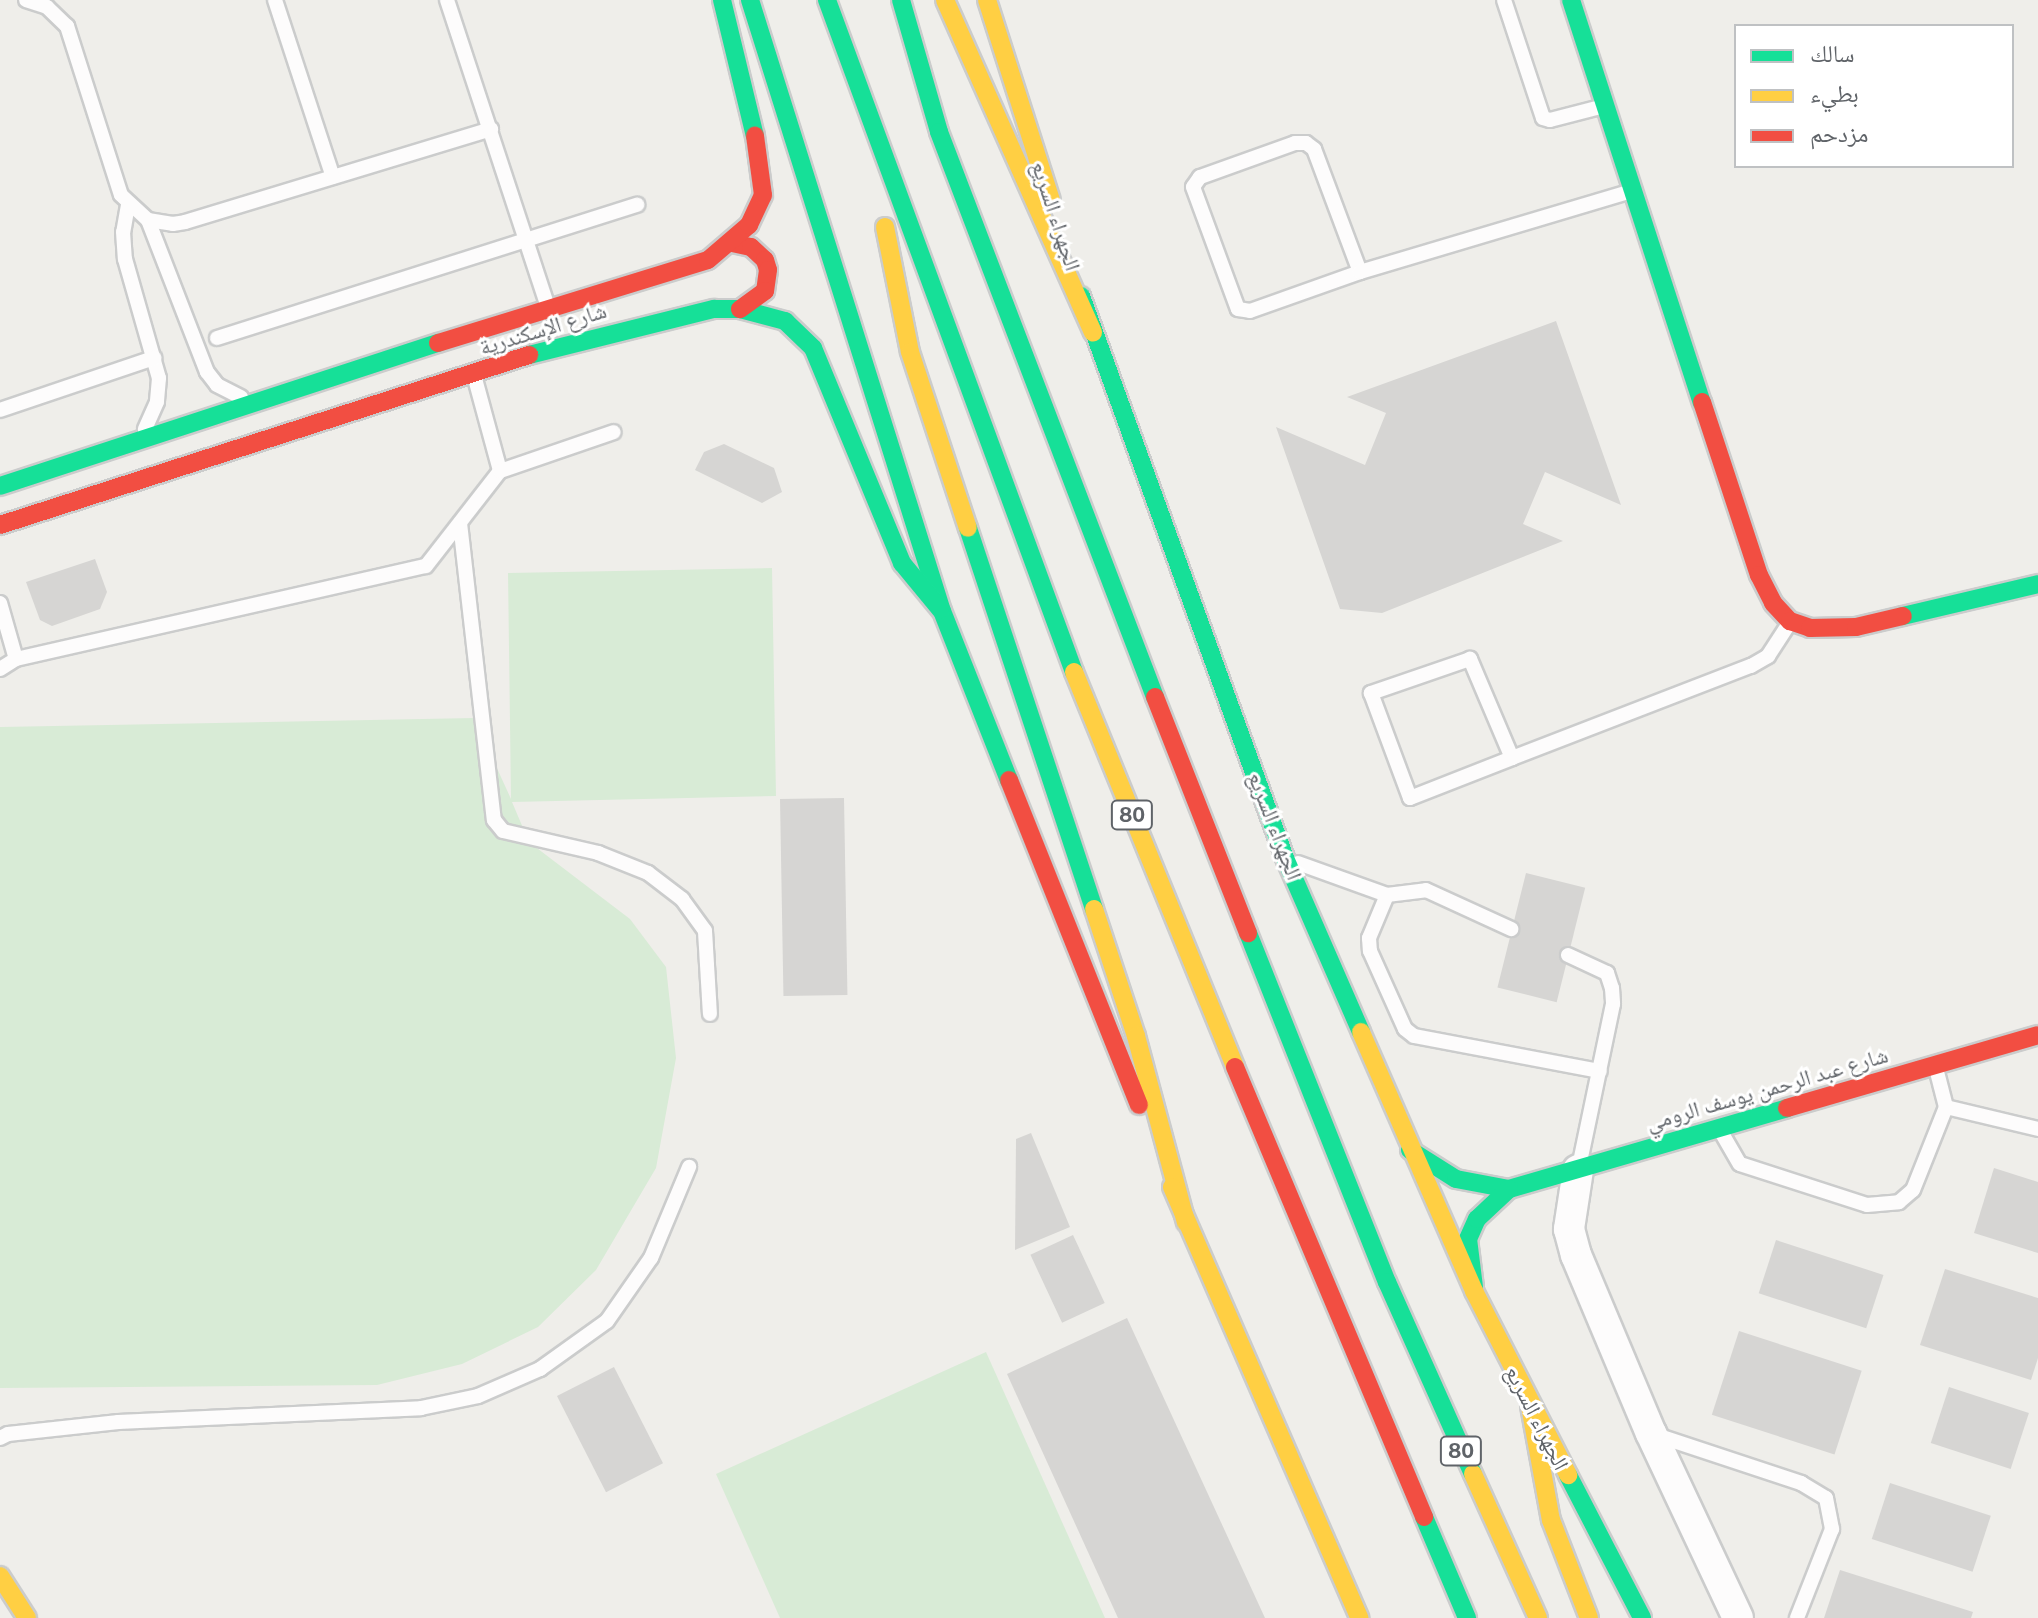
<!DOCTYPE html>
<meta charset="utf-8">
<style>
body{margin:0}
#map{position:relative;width:2038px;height:1618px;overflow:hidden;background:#efeeea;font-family:"Public Sans","Noto Naskh Arabic",sans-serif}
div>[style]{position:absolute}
.green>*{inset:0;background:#d8ebd6}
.building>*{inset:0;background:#d6d5d3;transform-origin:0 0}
.roads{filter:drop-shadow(2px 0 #cbcccc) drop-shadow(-2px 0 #cbcccc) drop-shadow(0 2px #cbcccc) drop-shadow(0 -2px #cbcccc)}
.lane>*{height:14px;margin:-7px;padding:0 7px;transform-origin:7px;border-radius:7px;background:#fdfcfc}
.street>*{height:30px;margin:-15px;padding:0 15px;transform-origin:15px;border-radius:15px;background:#fdfcfc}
.fast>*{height:18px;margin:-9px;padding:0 9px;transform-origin:9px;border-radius:9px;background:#16e098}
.slow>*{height:18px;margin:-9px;padding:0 9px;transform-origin:9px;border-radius:9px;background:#ffcf43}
.jam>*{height:18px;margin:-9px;padding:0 9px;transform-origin:9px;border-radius:9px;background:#f24e42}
span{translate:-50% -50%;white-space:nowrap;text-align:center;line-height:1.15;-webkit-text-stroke:6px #fff;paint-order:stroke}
.shield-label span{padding:2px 6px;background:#fff;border:2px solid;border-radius:6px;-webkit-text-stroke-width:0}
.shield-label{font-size:20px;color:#5f6368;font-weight:700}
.street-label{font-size:22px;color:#5f6368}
.legend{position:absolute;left:1734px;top:24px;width:280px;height:144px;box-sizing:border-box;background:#fff;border:2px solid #bfc1c3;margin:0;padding:10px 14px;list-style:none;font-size:24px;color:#5f6368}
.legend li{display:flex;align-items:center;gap:16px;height:40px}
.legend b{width:40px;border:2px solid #bfc1c3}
</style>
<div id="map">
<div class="green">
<div style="clip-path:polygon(772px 568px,776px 796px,512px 802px,529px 842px,630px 919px,666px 967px,676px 1058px,656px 1168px,596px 1270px,538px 1327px,462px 1364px,377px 1385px,0 1388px,0 727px,474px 718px,511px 799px,508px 573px)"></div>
<div style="clip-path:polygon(986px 1352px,1105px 1618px,780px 1618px,716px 1474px)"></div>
</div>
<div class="building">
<div style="clip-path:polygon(1556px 321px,1621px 505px,1545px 472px,1523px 524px,1563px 541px,1382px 613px,1340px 609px,1276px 427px,1365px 465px,1386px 413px,1347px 397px)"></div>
<div style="clip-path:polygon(724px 444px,774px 468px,782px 492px,762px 503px,695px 470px,704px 452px)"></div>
<div style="clip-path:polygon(95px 559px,107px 592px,100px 609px,52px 626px,40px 620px,26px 582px)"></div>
<div style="left:844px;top:798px;width:197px;height:64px;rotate:89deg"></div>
<div style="left:1526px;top:873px;width:61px;height:118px;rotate:14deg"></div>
<div style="clip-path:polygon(1031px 1133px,1070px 1227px,1015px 1250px,1016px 1139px)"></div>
<div style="clip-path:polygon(1994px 1168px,2038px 1182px,2038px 1253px,1974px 1233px)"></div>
<div style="left:1073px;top:1235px;width:75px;height:47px;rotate:65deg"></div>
<div style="left:1776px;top:1240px;width:113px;height:56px;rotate:18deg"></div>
<div style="clip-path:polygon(1945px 1269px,2038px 1298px,2038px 1358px,2031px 1380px,1920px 1345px)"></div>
<div style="clip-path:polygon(1127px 1318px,1265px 1618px,1118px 1618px,1007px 1374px)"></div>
<div style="left:1739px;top:1331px;width:129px;height:88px;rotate:18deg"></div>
<div style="left:614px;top:1367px;width:108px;height:64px;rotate:63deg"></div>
<div style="left:1949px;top:1387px;width:84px;height:59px;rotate:18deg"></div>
<div style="left:1890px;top:1483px;width:106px;height:59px;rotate:18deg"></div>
<div style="clip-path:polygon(1840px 1570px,1973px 1612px,1971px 1618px,1824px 1618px)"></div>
</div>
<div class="roads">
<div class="lane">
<div style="left:26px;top:0;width:22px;rotate:18deg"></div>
<div style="left:47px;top:7px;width:28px;rotate:44deg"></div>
<div style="left:67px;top:26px;width:177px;rotate:72.3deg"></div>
<div style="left:121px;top:195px;width:37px;rotate:43deg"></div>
<div style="left:148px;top:220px;width:25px;rotate:9deg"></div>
<div style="left:173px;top:224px;width:12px;rotate:-9deg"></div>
<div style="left:185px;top:222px;width:320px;rotate:-16.9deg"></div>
<div style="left:275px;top:0;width:186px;rotate:71.9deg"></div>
<div style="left:447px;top:0;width:320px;rotate:71.8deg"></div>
<div style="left:1504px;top:0;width:124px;rotate:71.7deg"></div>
<div style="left:1543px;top:118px;width:7px;rotate:16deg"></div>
<div style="left:1550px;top:120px;width:56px;rotate:-14.5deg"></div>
<div style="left:128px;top:205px;width:27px;rotate:100deg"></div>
<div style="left:123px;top:232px;width:27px;rotate:86deg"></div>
<div style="left:125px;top:259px;width:124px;rotate:74.1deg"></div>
<div style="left:159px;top:378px;width:24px;rotate:95deg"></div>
<div style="left:157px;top:402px;width:30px;rotate:114deg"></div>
<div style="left:148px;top:220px;width:163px;rotate:68.8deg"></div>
<div style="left:207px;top:372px;width:16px;rotate:52deg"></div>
<div style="left:217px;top:385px;width:27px;rotate:27deg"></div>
<div style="left:1360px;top:272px;width:131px;rotate:-110.5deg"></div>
<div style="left:1314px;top:149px;width:10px;rotate:-143deg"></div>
<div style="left:1306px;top:143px;width:11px;rotate:180deg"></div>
<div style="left:1295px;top:143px;width:101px;rotate:160.3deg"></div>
<div style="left:1200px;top:177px;width:12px;rotate:125deg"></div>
<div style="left:1193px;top:187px;width:130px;rotate:69.8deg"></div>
<div style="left:1238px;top:309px;width:12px;rotate:9deg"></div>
<div style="left:1250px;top:311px;width:117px;rotate:-19.5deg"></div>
<div style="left:1360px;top:272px;width:284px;rotate:-16.6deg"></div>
<div style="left:217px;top:338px;width:441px;rotate:-17.6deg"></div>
<div style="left:474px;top:375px;width:99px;rotate:74.8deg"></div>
<div style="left:0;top:410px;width:163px;rotate:-18.7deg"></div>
<div style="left:460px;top:523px;width:299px;rotate:83.5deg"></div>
<div style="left:494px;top:820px;width:14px;rotate:51deg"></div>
<div style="left:503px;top:831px;width:98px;rotate:13deg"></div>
<div style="left:598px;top:853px;width:54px;rotate:21.8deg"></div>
<div style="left:648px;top:873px;width:43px;rotate:37.4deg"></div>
<div style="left:682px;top:899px;width:39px;rotate:54deg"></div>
<div style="left:705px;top:931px;width:83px;rotate:86.6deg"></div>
<div style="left:0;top:603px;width:58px;rotate:74.1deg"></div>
<div style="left:0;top:669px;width:19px;rotate:-32deg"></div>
<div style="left:16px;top:659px;width:420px;rotate:-12.8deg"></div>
<div style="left:426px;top:566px;width:120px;rotate:-52.1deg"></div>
<div style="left:500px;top:471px;width:120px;rotate:-18.9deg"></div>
<div style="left:1512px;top:758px;width:108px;rotate:-113deg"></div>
<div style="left:1470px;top:659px;width:105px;rotate:161deg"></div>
<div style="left:1371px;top:693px;width:112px;rotate:69.6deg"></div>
<div style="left:1410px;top:798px;width:110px;rotate:-21.4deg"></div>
<div style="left:1512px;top:758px;width:256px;rotate:-21.1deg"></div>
<div style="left:1751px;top:666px;width:20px;rotate:-30deg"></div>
<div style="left:1768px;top:656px;width:37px;rotate:-57deg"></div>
<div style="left:1298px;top:863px;width:95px;rotate:19.8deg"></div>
<div style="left:1387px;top:895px;width:39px;rotate:-7deg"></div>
<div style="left:1426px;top:890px;width:94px;rotate:24.6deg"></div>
<div style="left:1387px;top:895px;width:47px;rotate:112.7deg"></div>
<div style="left:1369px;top:938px;width:13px;rotate:86deg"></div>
<div style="left:1370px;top:951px;width:85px;rotate:65.8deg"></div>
<div style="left:1405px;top:1029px;width:11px;rotate:38deg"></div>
<div style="left:1414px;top:1036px;width:189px;rotate:10.7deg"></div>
<div style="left:1568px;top:955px;width:43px;rotate:24.8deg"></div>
<div style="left:1607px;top:973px;width:16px;rotate:72deg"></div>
<div style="left:1612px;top:988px;width:16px;rotate:86deg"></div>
<div style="left:1613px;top:1004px;width:161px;rotate:101.8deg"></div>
<div style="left:1936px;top:1068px;width:40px;rotate:75.6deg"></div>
<div style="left:1720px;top:1130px;width:39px;rotate:60deg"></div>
<div style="left:1740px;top:1164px;width:133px;rotate:17.9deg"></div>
<div style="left:1867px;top:1205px;width:32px;rotate:-5deg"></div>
<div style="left:1899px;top:1202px;width:18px;rotate:-41deg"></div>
<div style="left:1913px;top:1190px;width:89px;rotate:-68.3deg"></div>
<div style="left:1946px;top:1107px;width:95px;rotate:13.4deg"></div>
<div style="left:1653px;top:1434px;width:156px;rotate:18.3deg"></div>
<div style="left:1801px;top:1483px;width:29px;rotate:31deg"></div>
<div style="left:1826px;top:1498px;width:32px;rotate:79deg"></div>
<div style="left:1832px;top:1529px;width:96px;rotate:111.5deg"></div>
<div style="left:0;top:1438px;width:9px;rotate:-27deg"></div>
<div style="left:8px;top:1434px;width:111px;rotate:-6.2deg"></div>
<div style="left:118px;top:1422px;width:303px;rotate:-2.6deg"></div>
<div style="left:421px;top:1408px;width:58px;rotate:-11.9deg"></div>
<div style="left:478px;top:1396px;width:68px;rotate:-23.5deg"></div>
<div style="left:540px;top:1369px;width:82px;rotate:-35.6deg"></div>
<div style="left:607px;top:1321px;width:77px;rotate:-55.1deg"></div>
<div style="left:651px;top:1258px;width:99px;rotate:-67.3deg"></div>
</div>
<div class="street">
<div style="left:1578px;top:1170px;width:60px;rotate:98.7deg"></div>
<div style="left:1569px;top:1229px;width:27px;rotate:75deg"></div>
<div style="left:1576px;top:1255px;width:193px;rotate:67.2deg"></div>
<div style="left:1651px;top:1433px;width:204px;rotate:64.8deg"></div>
</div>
<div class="fast">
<div style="left:722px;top:0;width:140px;rotate:76.4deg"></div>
<div style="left:750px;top:0;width:640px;rotate:72.56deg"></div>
<div style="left:942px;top:611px;width:182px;rotate:68.4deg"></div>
<div style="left:827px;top:0;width:716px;rotate:69.82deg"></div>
<div style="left:901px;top:0;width:137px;rotate:73.9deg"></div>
<div style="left:939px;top:132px;width:605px;rotate:69.08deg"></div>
<div style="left:1571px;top:0;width:423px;rotate:72deg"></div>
<div style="left:1081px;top:296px;width:598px;rotate:70.05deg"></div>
<div style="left:1285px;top:858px;width:190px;rotate:66.4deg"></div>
<div style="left:529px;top:355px;width:191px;rotate:-14deg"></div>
<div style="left:714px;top:309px;width:26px"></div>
<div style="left:740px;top:309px;width:47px;rotate:14.9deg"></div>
<div style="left:785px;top:321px;width:39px;rotate:44deg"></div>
<div style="left:813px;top:348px;width:233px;rotate:67.5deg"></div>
<div style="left:902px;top:563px;width:60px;rotate:50.4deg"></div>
<div style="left:0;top:486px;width:461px;rotate:-18.1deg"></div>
<div style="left:968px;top:528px;width:401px;rotate:71.7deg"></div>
<div style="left:1903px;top:616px;width:139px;rotate:-13.3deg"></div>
<div style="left:1248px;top:933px;width:376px;rotate:68.3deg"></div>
<div style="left:1387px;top:1282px;width:210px;rotate:65.9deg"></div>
<div style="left:1410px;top:1150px;width:54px;rotate:32.2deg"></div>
<div style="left:1456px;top:1179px;width:54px;rotate:10.7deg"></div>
<div style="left:1509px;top:1189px;width:290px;rotate:-16.2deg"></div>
<div style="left:1474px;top:1287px;width:48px;rotate:-97.1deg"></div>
<div style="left:1468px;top:1239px;width:22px;rotate:-66deg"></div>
<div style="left:1477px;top:1219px;width:44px;rotate:-43.2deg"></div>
<div style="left:1568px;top:1475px;width:161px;rotate:62.6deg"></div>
<div style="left:1424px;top:1517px;width:110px;rotate:66.9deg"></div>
</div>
<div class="slow">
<div style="left:945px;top:0;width:364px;rotate:66deg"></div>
<div style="left:987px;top:0;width:210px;rotate:72.3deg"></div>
<div style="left:885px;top:227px;width:127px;rotate:78.7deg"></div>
<div style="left:910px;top:352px;width:185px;rotate:71.8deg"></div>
<div style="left:1074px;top:672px;width:427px;rotate:67.8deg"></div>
<div style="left:1094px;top:909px;width:134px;rotate:71.7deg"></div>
<div style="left:1136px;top:1036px;width:193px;rotate:75deg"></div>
<div style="left:1361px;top:1032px;width:283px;rotate:66.4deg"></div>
<div style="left:1474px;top:1291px;width:207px;rotate:62.9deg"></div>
<div style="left:1172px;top:1187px;width:470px;rotate:66.5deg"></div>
<div style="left:1530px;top:1406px;width:116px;rotate:79.6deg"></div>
<div style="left:1551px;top:1520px;width:105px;rotate:68.8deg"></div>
<div style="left:1473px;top:1474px;width:158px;rotate:65.7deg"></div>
<div style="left:0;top:1576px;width:50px;rotate:57.3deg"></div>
</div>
<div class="jam">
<div style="left:732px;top:243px;width:19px;rotate:12deg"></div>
<div style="left:751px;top:247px;width:19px;rotate:43deg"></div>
<div style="left:765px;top:260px;width:10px;rotate:73deg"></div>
<div style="left:768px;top:270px;width:21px;rotate:98deg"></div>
<div style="left:765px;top:291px;width:31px;rotate:144deg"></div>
<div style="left:438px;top:343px;width:282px;rotate:-17.1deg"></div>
<div style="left:708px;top:260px;width:54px;rotate:-40.5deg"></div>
<div style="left:749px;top:225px;width:33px;rotate:-65deg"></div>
<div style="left:763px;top:195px;width:60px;rotate:-97.7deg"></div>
<div style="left:1702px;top:402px;width:182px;rotate:71.8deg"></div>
<div style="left:1759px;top:575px;width:31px;rotate:63deg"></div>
<div style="left:1773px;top:603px;width:25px;rotate:47deg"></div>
<div style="left:1790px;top:621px;width:21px;rotate:19deg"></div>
<div style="left:1810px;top:628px;width:46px;rotate:-1.2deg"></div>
<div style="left:1856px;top:627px;width:48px;rotate:-13.2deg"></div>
<div style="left:0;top:525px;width:556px;rotate:-17.82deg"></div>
<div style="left:1155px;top:697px;width:254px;rotate:68.5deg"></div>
<div style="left:1009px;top:780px;width:350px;rotate:68.2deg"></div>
<div style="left:1235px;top:1067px;width:488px;rotate:67.2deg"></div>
<div style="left:1787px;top:1108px;width:261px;rotate:-16.2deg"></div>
</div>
</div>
<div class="shield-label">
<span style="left:1132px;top:815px">80</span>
<span style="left:1461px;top:1451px">80</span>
</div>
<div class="street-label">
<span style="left:1056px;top:216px;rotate:72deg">الجهراء السريع</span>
<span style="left:543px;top:329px;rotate:-17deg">شارع الإسكندرية</span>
<span style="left:1275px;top:826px;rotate:69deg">الجهراء السريع</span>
<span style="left:1767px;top:1089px;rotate:-16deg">شارع عبد الرحمن يوسف الرومي</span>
<span style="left:1537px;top:1418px;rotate:63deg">الجهراء السريع</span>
</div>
<ul class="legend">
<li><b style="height:10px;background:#16e098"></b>سالك</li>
<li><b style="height:10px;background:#ffcf43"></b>بطيء</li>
<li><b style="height:10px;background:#f24e42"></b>مزدحم</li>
</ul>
</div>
